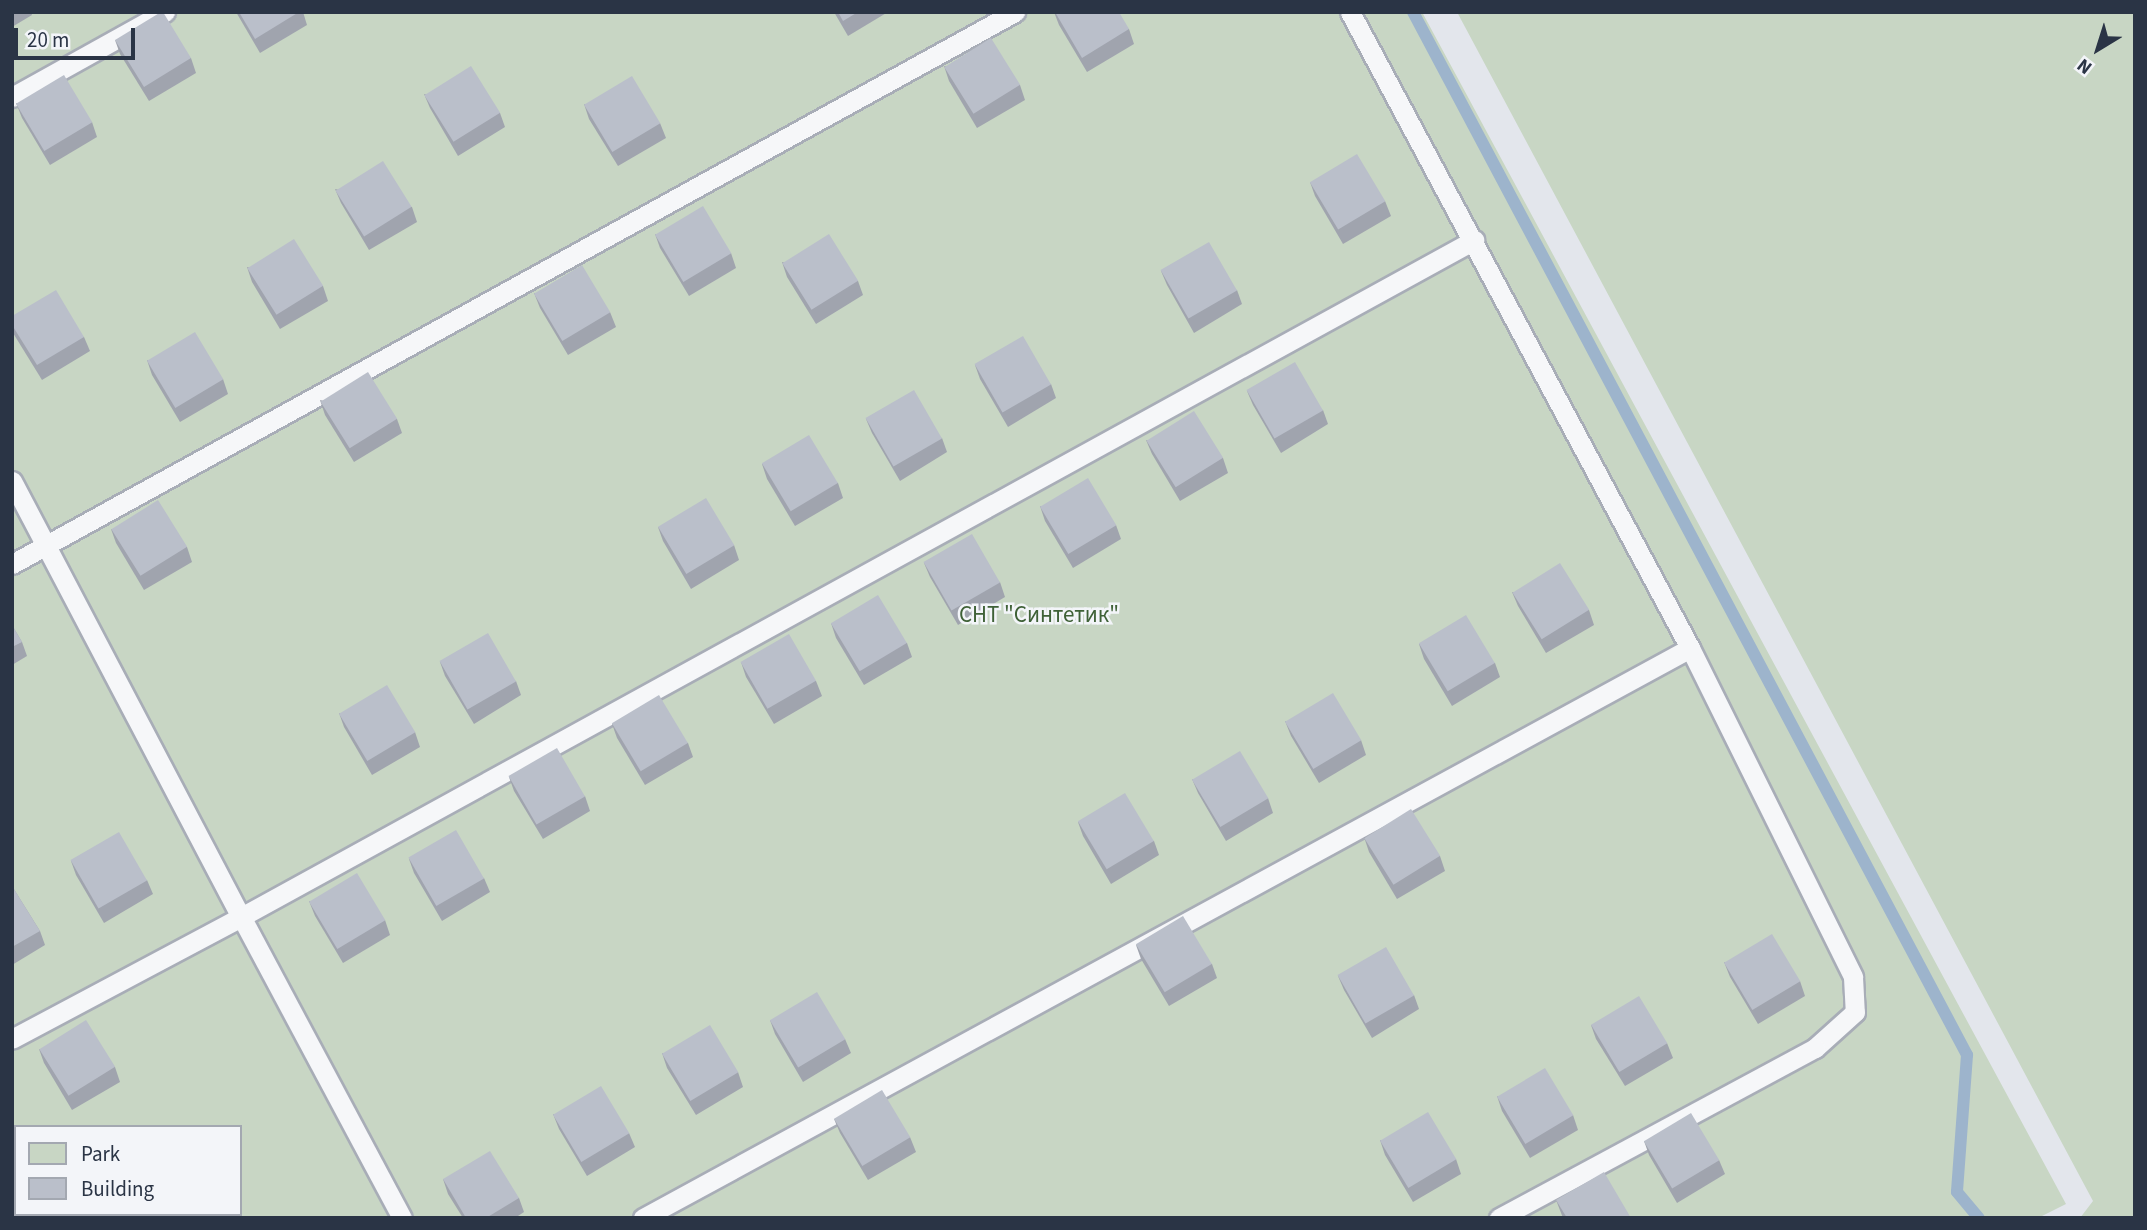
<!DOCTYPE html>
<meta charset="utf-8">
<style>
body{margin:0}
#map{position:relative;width:2147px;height:1230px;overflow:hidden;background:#e3e6ec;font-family:"Source Sans 3",sans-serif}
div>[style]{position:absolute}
.green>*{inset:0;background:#c8d6c4}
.stream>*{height:12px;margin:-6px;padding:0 6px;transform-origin:6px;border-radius:6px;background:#9db4cc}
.roads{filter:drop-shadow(2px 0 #a8adb7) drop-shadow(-2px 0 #a8adb7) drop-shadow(0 2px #a8adb7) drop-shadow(0 -2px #a8adb7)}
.service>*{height:19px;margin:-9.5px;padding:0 9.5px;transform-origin:9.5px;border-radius:9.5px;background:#f6f7f9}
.wall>*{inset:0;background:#a0a4ae}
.building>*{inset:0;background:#babfca;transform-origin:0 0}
span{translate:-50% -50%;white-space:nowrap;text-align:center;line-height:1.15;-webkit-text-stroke:5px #f3f5f9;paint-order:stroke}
.park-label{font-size:23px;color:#3f6137}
.frame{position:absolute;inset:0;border:14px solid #2a3445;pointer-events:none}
.legend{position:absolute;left:14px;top:1125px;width:228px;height:91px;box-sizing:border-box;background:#f3f5f9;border:2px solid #a3a8b1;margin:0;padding:9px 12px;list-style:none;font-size:21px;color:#2a3445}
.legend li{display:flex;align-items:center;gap:14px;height:35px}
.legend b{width:35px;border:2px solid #a3a8b1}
.north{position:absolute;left:2063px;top:14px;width:70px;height:70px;-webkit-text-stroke:5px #f3f5f9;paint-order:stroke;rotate:218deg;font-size:19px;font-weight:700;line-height:28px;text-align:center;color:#2a3445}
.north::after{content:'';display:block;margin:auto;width:24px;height:32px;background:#2a3445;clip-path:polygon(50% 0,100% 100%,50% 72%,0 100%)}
.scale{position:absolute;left:14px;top:28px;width:121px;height:32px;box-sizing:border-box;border:4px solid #2a3445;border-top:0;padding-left:9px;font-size:21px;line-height:24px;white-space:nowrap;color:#2a3445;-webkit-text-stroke:5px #f3f5f9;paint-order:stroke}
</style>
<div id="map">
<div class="green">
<div style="clip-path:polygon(evenodd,12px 12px,1422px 12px,2066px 1204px,2038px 1218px,12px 1218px,12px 12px,16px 1127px,240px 1127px,240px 1214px,16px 1214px,16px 1127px)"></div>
<div style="clip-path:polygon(1457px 12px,2135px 12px,2135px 1218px,2080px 1218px,2093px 1201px)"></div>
</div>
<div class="stream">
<div style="left:1413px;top:12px;width:1181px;rotate:62.02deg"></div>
<div style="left:1967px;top:1055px;width:137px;rotate:94.2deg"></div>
<div style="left:1957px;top:1192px;width:34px;rotate:50deg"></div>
</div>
<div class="roads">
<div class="service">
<div style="left:1350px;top:12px;width:721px;rotate:61.87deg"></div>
<div style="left:1690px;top:648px;width:367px;rotate:63.6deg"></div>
<div style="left:1853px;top:977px;width:35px;rotate:87deg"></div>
<div style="left:1855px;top:1012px;width:54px;rotate:138deg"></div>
<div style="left:1815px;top:1048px;width:359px;rotate:151.7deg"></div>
<div style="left:12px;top:97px;width:175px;rotate:-29.1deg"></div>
<div style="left:12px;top:481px;width:492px;rotate:62.3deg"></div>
<div style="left:241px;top:917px;width:259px;rotate:152deg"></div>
<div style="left:12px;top:564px;width:1145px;rotate:-28.83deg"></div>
<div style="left:402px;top:1218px;width:341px;rotate:-118.1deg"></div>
<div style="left:241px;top:917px;width:1407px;rotate:-28.77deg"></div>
<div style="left:643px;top:1218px;width:1192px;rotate:-28.56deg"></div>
</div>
</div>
<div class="wall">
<div style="clip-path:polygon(12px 12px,31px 12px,32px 15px,12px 27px)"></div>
<div style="clip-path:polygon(236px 12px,303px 12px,307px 25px,260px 53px)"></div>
<div style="clip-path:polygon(834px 12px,888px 12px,848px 36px)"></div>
<div style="clip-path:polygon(1054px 12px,1129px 29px,1134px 44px,1087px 72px,1059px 25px)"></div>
<div style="clip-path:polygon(115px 40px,191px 58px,196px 73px,149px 101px,120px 54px)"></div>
<div style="clip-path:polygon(944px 66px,1020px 85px,1025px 100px,977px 128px,949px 81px)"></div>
<div style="clip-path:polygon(424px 94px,500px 113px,505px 127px,458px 156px,430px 108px)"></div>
<div style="clip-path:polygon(16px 103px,92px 122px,97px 137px,50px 165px,22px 118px)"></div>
<div style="clip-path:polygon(584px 104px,660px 123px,666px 138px,618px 166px,589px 119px)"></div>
<div style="clip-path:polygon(1310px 182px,1385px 201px,1391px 216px,1343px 244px,1315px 196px)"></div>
<div style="clip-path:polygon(335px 189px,412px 207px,417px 222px,369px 250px,341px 203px)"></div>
<div style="clip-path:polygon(655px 234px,731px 253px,736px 268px,689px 296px,660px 248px)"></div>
<div style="clip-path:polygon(782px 262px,858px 281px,863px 295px,816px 324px,787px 277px)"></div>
<div style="clip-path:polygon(247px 267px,323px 286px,328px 301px,280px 329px,252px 282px)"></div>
<div style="clip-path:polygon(1161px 271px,1237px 290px,1242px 304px,1194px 333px,1167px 285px)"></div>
<div style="clip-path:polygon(534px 293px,610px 312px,616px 327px,568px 355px,540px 308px)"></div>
<div style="clip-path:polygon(12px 316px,84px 337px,90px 351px,42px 380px,13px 333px,12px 330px)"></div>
<div style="clip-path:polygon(147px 360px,223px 379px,228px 394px,180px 422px,152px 375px)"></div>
<div style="clip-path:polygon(975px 365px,1051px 384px,1056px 398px,1008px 427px,980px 379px)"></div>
<div style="clip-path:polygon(1247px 391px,1323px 410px,1328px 424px,1281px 453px,1253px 405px)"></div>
<div style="clip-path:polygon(320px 400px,397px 419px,402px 433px,354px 462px,325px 415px)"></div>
<div style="clip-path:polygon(866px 419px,942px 438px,947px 452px,900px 481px,872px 433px)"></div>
<div style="clip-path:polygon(1146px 440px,1223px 458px,1228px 473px,1180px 501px,1152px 454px)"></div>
<div style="clip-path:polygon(762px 464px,838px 483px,843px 498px,795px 526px,767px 479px)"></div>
<div style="clip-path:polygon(1040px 506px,1116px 525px,1121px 539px,1073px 568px,1045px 521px)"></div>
<div style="clip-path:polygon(658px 527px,734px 545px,739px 560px,691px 589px,663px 541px)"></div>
<div style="clip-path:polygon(111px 529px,187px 547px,192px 562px,144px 590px,116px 543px)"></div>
<div style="clip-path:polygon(924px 563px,1000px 582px,1005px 597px,958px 625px,930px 577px)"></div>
<div style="clip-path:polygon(1512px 592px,1589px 610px,1594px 625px,1546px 653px,1518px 606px)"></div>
<div style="clip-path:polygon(831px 623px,907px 643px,912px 657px,864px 685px,836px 638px)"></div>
<div style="clip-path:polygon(12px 625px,22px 642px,27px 656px,12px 665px)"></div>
<div style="clip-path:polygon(1419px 644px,1495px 663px,1500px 677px,1452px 706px,1424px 659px)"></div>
<div style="clip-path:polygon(440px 662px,516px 681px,521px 695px,474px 724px,445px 676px)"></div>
<div style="clip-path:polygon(741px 662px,816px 681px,822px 696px,774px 724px,746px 677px)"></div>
<div style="clip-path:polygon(339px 713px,415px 732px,420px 747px,372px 775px,344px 727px)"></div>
<div style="clip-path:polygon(1285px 721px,1361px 740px,1366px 755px,1319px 783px,1291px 736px)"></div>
<div style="clip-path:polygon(612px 724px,688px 743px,693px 757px,645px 785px,617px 738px)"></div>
<div style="clip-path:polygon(509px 777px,585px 796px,590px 811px,543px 839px,514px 791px)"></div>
<div style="clip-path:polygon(1192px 779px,1268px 798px,1273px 813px,1226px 841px,1198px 793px)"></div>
<div style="clip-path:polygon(1078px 822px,1154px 841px,1159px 855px,1111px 884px,1083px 836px)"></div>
<div style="clip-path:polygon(1364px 837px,1440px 856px,1445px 871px,1397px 899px,1369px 852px)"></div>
<div style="clip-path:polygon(409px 859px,484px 878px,490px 892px,442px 921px,414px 873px)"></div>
<div style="clip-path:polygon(71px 861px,147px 880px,153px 894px,104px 923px,76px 875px)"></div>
<div style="clip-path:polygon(12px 886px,40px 931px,45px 945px,12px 965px)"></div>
<div style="clip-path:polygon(309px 901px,385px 920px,390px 935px,343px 963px,315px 916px)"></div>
<div style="clip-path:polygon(1136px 945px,1212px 964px,1217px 978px,1169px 1006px,1141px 959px)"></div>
<div style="clip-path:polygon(1724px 962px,1800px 981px,1805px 996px,1758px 1024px,1730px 977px)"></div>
<div style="clip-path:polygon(1338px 976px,1414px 995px,1419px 1009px,1372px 1038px,1344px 990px)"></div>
<div style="clip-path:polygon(770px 1020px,845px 1039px,851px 1053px,803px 1082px,775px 1034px)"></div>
<div style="clip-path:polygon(1591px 1025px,1667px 1043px,1673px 1058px,1625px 1086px,1596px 1039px)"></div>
<div style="clip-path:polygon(39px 1049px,115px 1067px,120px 1082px,72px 1110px,44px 1063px)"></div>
<div style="clip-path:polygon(662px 1053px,738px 1072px,743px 1087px,696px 1115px,667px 1068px)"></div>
<div style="clip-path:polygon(1497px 1096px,1573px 1115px,1578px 1130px,1530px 1158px,1502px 1111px)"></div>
<div style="clip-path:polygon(553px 1114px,629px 1133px,635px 1147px,587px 1176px,559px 1129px)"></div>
<div style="clip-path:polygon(834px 1119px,910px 1137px,916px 1152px,868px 1180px,840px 1133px)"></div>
<div style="clip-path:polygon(1380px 1140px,1456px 1159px,1461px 1174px,1413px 1202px,1385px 1155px)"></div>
<div style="clip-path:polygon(1644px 1141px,1719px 1160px,1725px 1174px,1677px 1203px,1649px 1155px)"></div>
<div style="clip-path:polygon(443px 1179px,519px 1198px,524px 1212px,515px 1218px,463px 1218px,448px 1194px)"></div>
<div style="clip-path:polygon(1556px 1200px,1631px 1218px,1563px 1218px)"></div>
</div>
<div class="building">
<div style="clip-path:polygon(161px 12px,163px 12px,191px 58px,144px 87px,115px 40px)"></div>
<div style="clip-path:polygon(239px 12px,299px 12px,255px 39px)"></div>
<div style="clip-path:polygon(838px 12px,858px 12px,843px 21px)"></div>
<div style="clip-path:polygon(1055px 12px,1119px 12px,1129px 29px,1082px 58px)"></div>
<div style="left:991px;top:38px;width:55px;height:55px;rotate:58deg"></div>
<div style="left:471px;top:66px;width:55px;height:55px;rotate:58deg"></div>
<div style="left:64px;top:75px;width:55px;height:56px;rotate:59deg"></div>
<div style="left:632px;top:76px;width:55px;height:56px;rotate:59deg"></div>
<div style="left:1357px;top:154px;width:55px;height:55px;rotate:59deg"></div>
<div style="left:383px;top:161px;width:54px;height:56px;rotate:58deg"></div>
<div style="left:703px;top:206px;width:55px;height:56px;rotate:59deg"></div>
<div style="left:829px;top:234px;width:55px;height:55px;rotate:58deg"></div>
<div style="left:294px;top:239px;width:55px;height:55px;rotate:58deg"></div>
<div style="left:1209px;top:242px;width:56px;height:56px;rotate:60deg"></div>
<div style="left:582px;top:265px;width:55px;height:56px;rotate:59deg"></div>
<div style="clip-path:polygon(56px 290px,84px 337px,37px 365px,12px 325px,12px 316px)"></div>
<div style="left:195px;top:332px;width:55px;height:56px;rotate:59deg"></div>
<div style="left:1023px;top:336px;width:56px;height:56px;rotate:60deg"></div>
<div style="left:1295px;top:362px;width:56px;height:56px;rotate:60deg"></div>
<div style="left:368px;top:372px;width:55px;height:56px;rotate:58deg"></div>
<div style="left:914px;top:390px;width:56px;height:56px;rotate:60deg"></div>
<div style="left:1194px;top:411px;width:55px;height:56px;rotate:58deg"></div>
<div style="left:809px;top:435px;width:56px;height:55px;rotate:59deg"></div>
<div style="left:1088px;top:478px;width:55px;height:56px;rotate:59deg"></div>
<div style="left:706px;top:498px;width:55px;height:56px;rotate:59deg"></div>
<div style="left:158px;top:500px;width:55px;height:55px;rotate:58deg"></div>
<div style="left:972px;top:534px;width:56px;height:56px;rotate:60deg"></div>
<div style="left:1560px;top:563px;width:55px;height:56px;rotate:58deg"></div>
<div style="left:878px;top:595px;width:56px;height:55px;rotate:59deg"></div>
<div style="left:1466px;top:615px;width:56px;height:55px;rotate:59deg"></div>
<div style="clip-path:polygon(12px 625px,22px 642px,12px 647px)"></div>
<div style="left:488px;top:633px;width:56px;height:56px;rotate:60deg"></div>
<div style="left:789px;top:634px;width:54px;height:56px;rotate:60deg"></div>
<div style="left:387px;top:685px;width:55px;height:56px;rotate:59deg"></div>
<div style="left:1333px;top:693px;width:55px;height:56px;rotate:59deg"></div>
<div style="left:659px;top:695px;width:56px;height:55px;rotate:59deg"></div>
<div style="left:557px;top:748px;width:56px;height:56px;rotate:60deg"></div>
<div style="left:1240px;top:751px;width:55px;height:56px;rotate:59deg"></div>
<div style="left:1125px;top:793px;width:56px;height:55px;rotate:59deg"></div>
<div style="left:1411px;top:809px;width:55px;height:55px;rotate:58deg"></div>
<div style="left:456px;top:830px;width:56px;height:55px;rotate:60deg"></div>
<div style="left:119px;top:832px;width:56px;height:56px;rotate:60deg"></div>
<div style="left:357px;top:873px;width:55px;height:56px;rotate:59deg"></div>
<div style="clip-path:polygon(12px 886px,40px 931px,12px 947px)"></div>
<div style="left:1183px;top:916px;width:56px;height:55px;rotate:59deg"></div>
<div style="left:1772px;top:934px;width:55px;height:56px;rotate:59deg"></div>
<div style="left:1386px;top:947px;width:56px;height:56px;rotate:60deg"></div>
<div style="left:817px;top:992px;width:55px;height:55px;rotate:59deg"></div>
<div style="left:1639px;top:996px;width:55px;height:56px;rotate:59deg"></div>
<div style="left:86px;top:1020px;width:55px;height:55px;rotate:58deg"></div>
<div style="left:710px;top:1025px;width:55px;height:56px;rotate:59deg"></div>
<div style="left:1545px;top:1068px;width:55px;height:56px;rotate:59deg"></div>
<div style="left:601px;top:1086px;width:55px;height:56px;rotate:59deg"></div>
<div style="left:882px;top:1090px;width:55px;height:56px;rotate:59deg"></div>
<div style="left:1428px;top:1112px;width:55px;height:56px;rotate:59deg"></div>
<div style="left:1691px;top:1113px;width:55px;height:55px;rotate:59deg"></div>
<div style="clip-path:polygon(490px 1151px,519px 1198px,486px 1218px,466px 1218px,443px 1179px)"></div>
<div style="clip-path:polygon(1604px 1172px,1631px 1218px,1567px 1218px,1556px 1200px)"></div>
</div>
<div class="park-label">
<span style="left:1039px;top:615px">СНТ "Синтетик"</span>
</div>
<div class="frame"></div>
<ul class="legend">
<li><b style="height:19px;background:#c8d6c4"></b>Park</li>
<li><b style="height:19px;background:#babfca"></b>Building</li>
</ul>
<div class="north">N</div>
<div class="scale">20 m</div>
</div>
